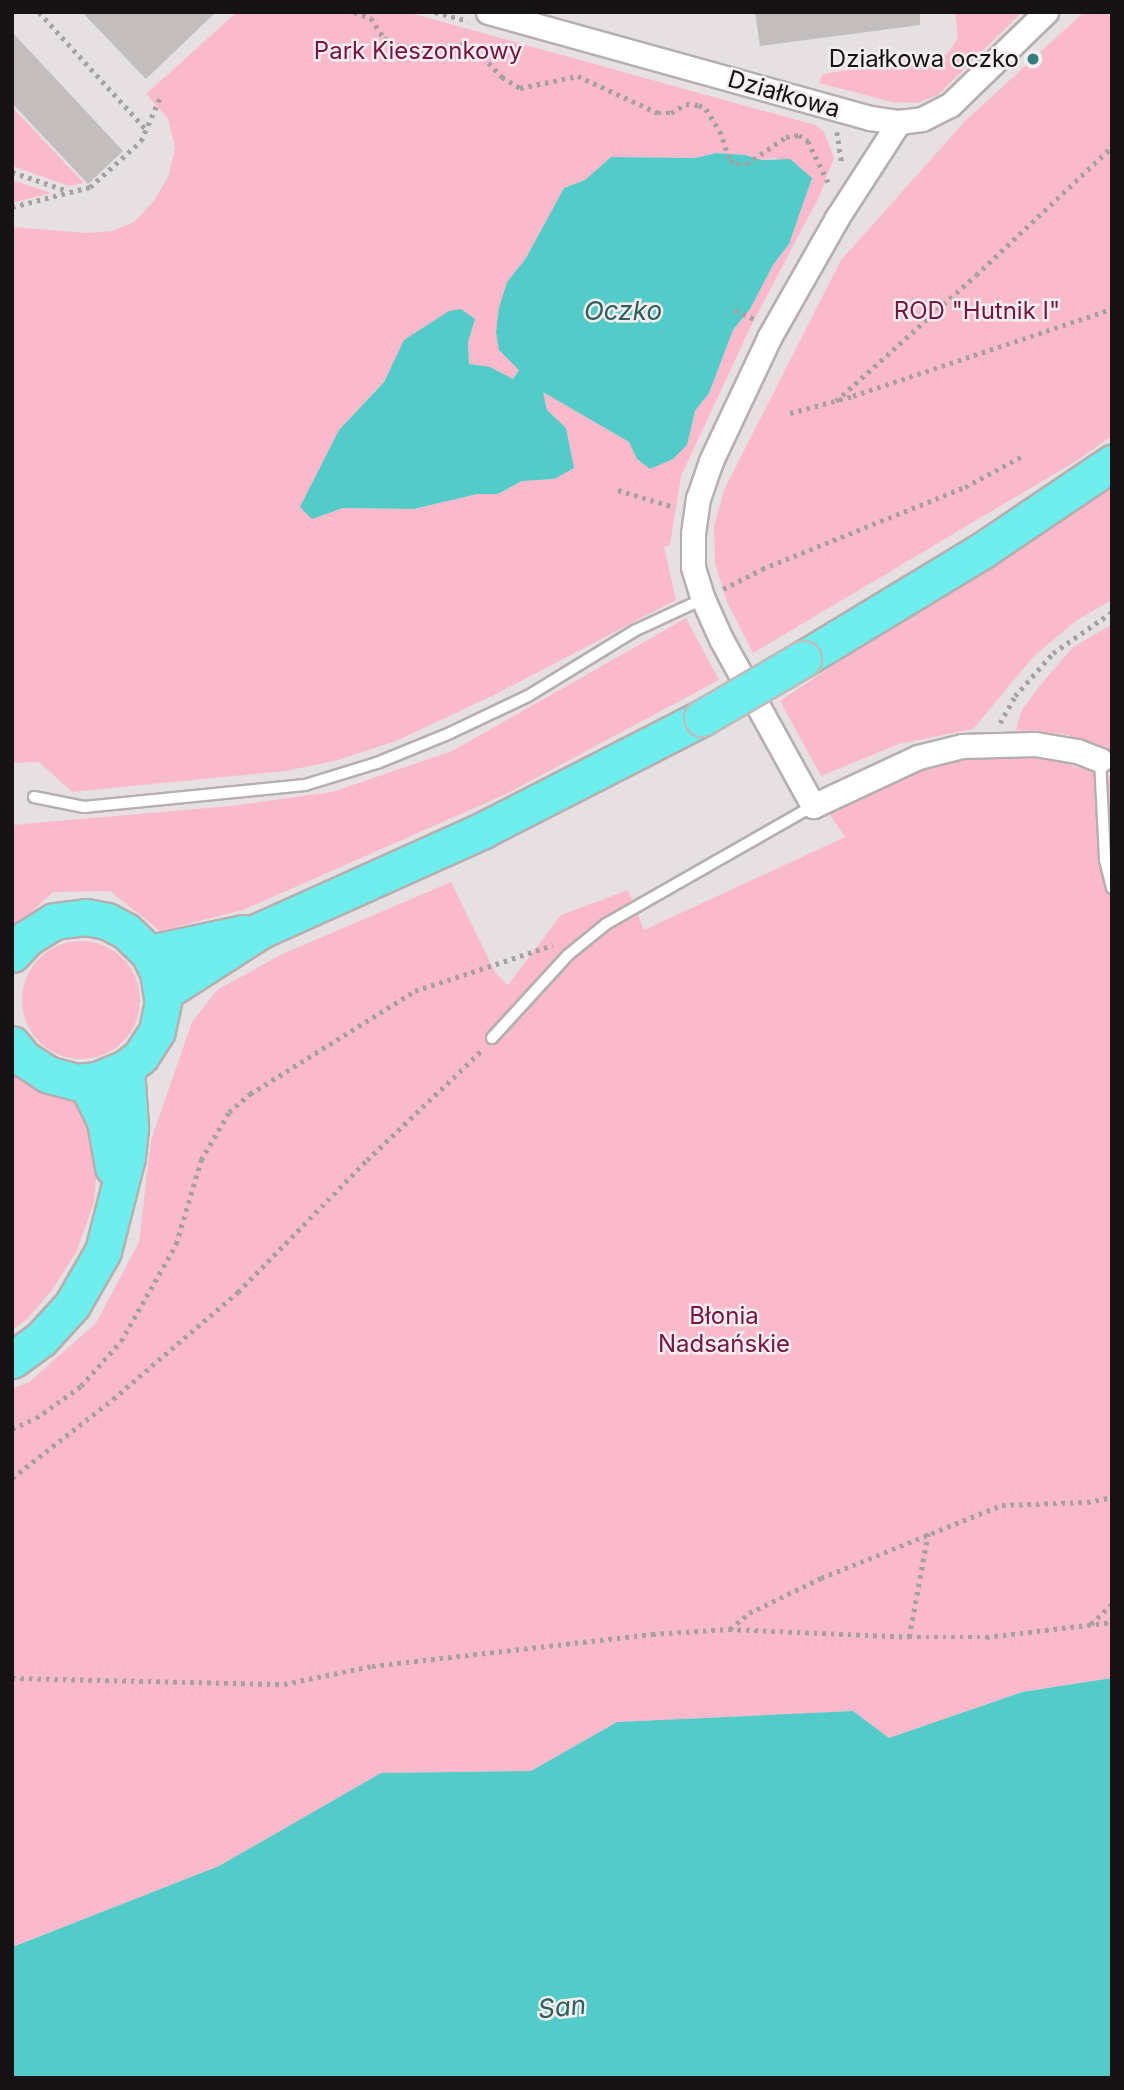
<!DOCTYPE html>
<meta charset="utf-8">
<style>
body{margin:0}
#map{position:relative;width:1124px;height:2090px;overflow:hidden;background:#e6e0e2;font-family:Inter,sans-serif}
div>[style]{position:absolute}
.green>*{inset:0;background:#fabacc}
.round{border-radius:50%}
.water>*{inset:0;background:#53cbc8}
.building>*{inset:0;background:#c3bdbe}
.path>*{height:4.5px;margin-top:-2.25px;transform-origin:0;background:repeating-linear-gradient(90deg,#a5a0a1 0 3.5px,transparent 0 8.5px)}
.roads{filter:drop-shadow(2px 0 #b5afb0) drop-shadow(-2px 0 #b5afb0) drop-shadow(0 2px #b5afb0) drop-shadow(0 -2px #b5afb0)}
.service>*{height:10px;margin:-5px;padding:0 5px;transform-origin:5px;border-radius:5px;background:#fff}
.minor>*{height:23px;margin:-11.5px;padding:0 11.5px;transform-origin:11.5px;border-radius:11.5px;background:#fff}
.primary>*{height:35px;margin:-17.5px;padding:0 17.5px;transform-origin:17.5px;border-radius:17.5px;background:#6eefee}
.bridges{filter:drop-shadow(2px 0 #bdbdbd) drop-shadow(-2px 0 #bdbdbd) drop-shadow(0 2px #bdbdbd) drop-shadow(0 -2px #bdbdbd)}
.primary-bridge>*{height:35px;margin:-17.5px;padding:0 17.5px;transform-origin:17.5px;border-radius:17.5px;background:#6eefee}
.dots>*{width:19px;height:19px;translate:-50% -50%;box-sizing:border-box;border:4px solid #f3edef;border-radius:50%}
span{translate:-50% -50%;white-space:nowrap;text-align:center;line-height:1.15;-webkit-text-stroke:5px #f3edef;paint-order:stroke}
.park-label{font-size:24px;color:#77143f}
.poi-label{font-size:24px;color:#151313}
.right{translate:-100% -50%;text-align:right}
.street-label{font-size:24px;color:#151313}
.water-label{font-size:26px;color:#2c5f5d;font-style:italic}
.frame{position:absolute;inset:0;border:14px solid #151313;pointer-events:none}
</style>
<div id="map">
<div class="green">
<div style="clip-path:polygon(evenodd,237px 12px,407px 12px,815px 125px,824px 132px,834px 158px,819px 197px,751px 326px,681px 476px,670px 545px,664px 547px,676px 600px,492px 696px,396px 741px,335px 761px,285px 771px,72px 792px,39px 762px,12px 763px,12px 227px,87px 233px,112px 231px,134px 222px,153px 202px,168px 177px,175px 148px,168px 119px,146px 94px,237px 12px,716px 153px,745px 155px,762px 160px,775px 158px,810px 182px,789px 244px,773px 265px,750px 309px,731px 333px,709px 393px,695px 411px,687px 445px,637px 459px,629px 442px,542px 391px,547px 410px,566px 428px,554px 479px,522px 481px,498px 494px,477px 494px,414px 509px,343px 508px,339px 430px,384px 381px,405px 340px,475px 319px,468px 342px,469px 364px,490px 368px,512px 380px,519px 370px,507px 282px,526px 258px,564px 188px,585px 180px,611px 157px,696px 158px,716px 153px)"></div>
<div style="clip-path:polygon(955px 12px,1022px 12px,938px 95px,917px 103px,892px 102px,819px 83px,823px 74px,947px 54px,958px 38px)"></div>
<div style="clip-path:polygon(1084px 12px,1112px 12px,1112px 436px,1076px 461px,753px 653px,727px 602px,715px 564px,714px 526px,724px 490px,841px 260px,966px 120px)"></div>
<div style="clip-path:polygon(12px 107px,84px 183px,69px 186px,12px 166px)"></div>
<div style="clip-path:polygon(12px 180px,51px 193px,12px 203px)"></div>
<div style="clip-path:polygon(1112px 479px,1112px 600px,1077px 620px,1035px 655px,973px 729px,899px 744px,821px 776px,780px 701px)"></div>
<div style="clip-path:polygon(686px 618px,719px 680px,506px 794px,243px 910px,160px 931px,110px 891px,53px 892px,24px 919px,27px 938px,12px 954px,12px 825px,230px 806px,332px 792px,452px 751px)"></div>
<div style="clip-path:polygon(1112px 624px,1112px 750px,1064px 734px,1016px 730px,1022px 710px,1037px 689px,1072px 648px)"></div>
<div style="clip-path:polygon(997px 755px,1061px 757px,1073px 766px,1112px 777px,1112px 1678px,1022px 1692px,889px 1738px,853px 1711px,617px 1722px,531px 1771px,381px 1773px,219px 1866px,14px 1946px,12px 1389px,29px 1382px,96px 1323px,139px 1242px,151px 1140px,192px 1022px,217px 990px,282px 954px,451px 882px,496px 974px,508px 985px,561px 915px,628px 890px,644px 930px,845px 837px,828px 812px,898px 778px,950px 761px)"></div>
<div class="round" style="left:22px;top:941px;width:118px;height:118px"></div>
<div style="clip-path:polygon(12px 1066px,64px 1092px,87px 1110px,98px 1153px,94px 1202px,77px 1251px,52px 1290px,27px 1319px,12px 1330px)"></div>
</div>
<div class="water">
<div style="clip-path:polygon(716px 153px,745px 155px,762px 160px,790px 159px,812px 178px,789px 244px,773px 265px,750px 309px,733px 330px,709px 393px,695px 411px,687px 445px,673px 459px,650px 469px,637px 459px,629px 442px,543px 392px,547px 410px,566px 428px,574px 468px,554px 479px,522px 481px,498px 494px,477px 494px,414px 509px,343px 508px,312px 519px,300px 507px,339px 430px,384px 382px,404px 340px,449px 311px,461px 309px,475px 319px,468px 342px,469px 364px,490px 367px,513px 379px,519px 370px,499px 350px,496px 332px,499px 308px,507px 282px,526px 258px,564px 188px,585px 180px,611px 157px,696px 158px)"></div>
<div style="clip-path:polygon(1112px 1678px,1112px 2078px,12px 2078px,12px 1943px,15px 1946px,219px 1866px,381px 1773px,531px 1771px,617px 1722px,853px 1711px,889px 1738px,1022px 1692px)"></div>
</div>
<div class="building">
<div style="clip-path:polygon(82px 12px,216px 12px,146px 79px)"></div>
<div style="clip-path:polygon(755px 12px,920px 12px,920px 25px,760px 46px)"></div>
<div style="clip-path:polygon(12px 32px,123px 151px,88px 184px,12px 103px)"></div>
</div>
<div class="path">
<div style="left:39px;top:12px;width:159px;rotate:47.6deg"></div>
<div style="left:300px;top:12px;width:33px"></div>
<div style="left:354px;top:12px;width:18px;rotate:19deg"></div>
<div style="left:371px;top:18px;width:24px;rotate:57deg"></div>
<div style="left:384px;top:38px;width:22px;rotate:32deg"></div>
<div style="left:403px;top:50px;width:24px;rotate:5deg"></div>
<div style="left:427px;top:52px;width:34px;rotate:-14deg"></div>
<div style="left:460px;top:44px;width:18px;rotate:19deg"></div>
<div style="left:477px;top:50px;width:37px;rotate:47deg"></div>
<div style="left:502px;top:77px;width:21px;rotate:31deg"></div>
<div style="left:520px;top:88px;width:59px;rotate:-11.7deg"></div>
<div style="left:578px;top:76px;width:88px;rotate:24.8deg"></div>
<div style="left:658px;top:113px;width:13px"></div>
<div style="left:671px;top:113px;width:17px;rotate:-31deg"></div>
<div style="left:686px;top:104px;width:13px;rotate:4deg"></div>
<div style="left:699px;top:105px;width:8px;rotate:30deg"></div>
<div style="left:706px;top:109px;width:26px;rotate:58deg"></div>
<div style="left:720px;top:131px;width:31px;rotate:71deg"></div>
<div style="left:730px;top:160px;width:7px;rotate:34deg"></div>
<div style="left:736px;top:164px;width:10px"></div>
<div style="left:746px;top:164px;width:48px;rotate:-34deg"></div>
<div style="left:786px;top:137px;width:13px;rotate:-9deg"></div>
<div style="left:799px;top:135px;width:11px;rotate:34deg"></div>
<div style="left:808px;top:141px;width:50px;rotate:63.9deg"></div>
<div style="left:435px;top:12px;width:34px;rotate:15deg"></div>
<div style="left:837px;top:132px;width:32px;rotate:81deg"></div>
<div style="left:12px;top:172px;width:59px;rotate:18.7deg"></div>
<div style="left:12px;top:207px;width:81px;rotate:-14.4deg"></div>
<div style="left:90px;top:187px;width:69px;rotate:-42deg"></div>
<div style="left:141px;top:141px;width:50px;rotate:-66.5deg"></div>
<div style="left:735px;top:310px;width:23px;rotate:25deg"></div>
<div style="left:836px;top:401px;width:188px;rotate:-42deg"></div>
<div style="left:976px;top:275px;width:187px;rotate:-43.3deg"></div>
<div style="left:790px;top:413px;width:65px;rotate:-15.1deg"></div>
<div style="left:853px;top:396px;width:273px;rotate:-18.6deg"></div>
<div style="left:618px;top:490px;width:59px;rotate:16.9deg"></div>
<div style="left:723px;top:589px;width:44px;rotate:-27.1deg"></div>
<div style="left:762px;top:569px;width:219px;rotate:-22deg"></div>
<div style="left:965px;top:487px;width:65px;rotate:-28.5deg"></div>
<div style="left:1000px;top:723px;width:31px;rotate:-61deg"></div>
<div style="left:1015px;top:696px;width:57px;rotate:-48.5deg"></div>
<div style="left:1053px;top:653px;width:72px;rotate:-34.8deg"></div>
<div style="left:12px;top:1429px;width:26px;rotate:-25deg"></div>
<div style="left:36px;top:1418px;width:55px;rotate:-35.4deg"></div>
<div style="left:81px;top:1386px;width:60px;rotate:-48.4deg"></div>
<div style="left:121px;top:1341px;width:112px;rotate:-60.4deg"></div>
<div style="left:176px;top:1244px;width:88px;rotate:-73.4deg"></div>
<div style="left:201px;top:1160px;width:56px;rotate:-59.7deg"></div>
<div style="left:229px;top:1112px;width:28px;rotate:-41deg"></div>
<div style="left:250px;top:1094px;width:195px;rotate:-32deg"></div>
<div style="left:415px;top:991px;width:145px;rotate:-18.4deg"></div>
<div style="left:12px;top:1478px;width:128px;rotate:-38deg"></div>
<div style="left:113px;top:1399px;width:165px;rotate:-40.6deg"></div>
<div style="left:238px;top:1292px;width:185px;rotate:-45.7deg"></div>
<div style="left:367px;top:1160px;width:159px;rotate:-43.7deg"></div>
<div style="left:1091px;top:1624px;width:29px;rotate:-44deg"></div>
<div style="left:730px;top:1629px;width:25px;rotate:-40deg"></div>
<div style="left:749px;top:1613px;width:80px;rotate:-25.9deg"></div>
<div style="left:821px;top:1578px;width:195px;rotate:-22deg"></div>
<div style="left:1002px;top:1505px;width:85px;rotate:-2deg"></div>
<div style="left:1087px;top:1502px;width:25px;rotate:-11deg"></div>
<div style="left:909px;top:1637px;width:106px;rotate:-79.6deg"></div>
<div style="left:12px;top:1678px;width:272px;rotate:1.3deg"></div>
<div style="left:284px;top:1684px;width:90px;rotate:-11.6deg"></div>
<div style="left:372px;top:1666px;width:282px;rotate:-6.5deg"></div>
<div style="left:652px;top:1634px;width:77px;rotate:-3.7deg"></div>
<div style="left:729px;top:1629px;width:180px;rotate:2.5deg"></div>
<div style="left:909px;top:1637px;width:77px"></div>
<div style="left:986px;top:1637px;width:127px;rotate:-6.8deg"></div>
</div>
<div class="roads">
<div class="service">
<div style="left:1112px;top:764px;width:13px;rotate:-162deg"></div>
<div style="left:1100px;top:760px;width:100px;rotate:87.1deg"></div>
<div style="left:1105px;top:860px;width:29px;rotate:76deg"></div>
<div style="left:34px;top:797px;width:51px;rotate:11.3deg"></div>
<div style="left:84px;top:807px;width:222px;rotate:-5.7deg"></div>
<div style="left:305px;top:785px;width:75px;rotate:-17deg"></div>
<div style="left:377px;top:763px;width:79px;rotate:-22.3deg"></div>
<div style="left:450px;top:733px;width:86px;rotate:-25.4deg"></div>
<div style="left:528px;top:696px;width:124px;rotate:-31.5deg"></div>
<div style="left:634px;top:631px;width:76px;rotate:-24.9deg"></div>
<div style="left:492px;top:1038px;width:113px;rotate:-47.5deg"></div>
<div style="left:568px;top:955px;width:49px;rotate:-39.2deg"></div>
<div style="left:606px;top:924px;width:238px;rotate:-29.7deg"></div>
</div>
<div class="minor">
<div style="left:488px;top:12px;width:396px;rotate:15.5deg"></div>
<div style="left:870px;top:118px;width:29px;rotate:8deg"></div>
<div style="left:899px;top:122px;width:23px;rotate:-7deg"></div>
<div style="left:922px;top:119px;width:31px;rotate:-27deg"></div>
<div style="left:950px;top:105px;width:134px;rotate:-44.1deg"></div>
<div style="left:899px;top:122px;width:114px;rotate:122.9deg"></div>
<div style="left:837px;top:218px;width:136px;rotate:119.6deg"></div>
<div style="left:770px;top:336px;width:138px;rotate:115.3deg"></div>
<div style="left:711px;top:461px;width:39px;rotate:109deg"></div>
<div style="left:698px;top:498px;width:36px;rotate:98deg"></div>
<div style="left:693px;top:534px;width:33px;rotate:90deg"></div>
<div style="left:693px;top:567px;width:34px;rotate:73deg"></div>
<div style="left:703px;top:599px;width:44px;rotate:65.8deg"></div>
<div style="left:721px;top:639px;width:191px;rotate:61.1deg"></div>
<div style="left:813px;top:806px;width:116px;rotate:-25deg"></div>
<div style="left:918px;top:757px;width:45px;rotate:-14deg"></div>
<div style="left:962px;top:746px;width:73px;rotate:-1.6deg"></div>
<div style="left:1035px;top:744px;width:43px;rotate:9.5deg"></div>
<div style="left:1077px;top:751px;width:25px;rotate:21deg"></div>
</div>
<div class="primary">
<div style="left:803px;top:659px;width:210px;rotate:-31.2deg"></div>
<div style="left:983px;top:550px;width:156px;rotate:-34deg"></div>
<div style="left:149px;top:953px;width:97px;rotate:-11.9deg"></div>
<div style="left:12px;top:954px;width:22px;rotate:-47deg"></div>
<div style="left:27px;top:938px;width:32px;rotate:-32deg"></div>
<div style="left:54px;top:921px;width:32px;rotate:-7deg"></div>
<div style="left:86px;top:917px;width:21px;rotate:11deg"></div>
<div style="left:107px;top:921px;width:21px;rotate:28deg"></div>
<div style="left:126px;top:931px;width:32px;rotate:44deg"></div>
<div style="left:149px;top:953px;width:21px;rotate:65deg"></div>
<div style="left:158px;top:972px;width:30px;rotate:81deg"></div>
<div style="left:163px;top:1002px;width:30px;rotate:102deg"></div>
<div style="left:157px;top:1031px;width:30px;rotate:123deg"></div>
<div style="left:141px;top:1056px;width:19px;rotate:141deg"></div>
<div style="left:126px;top:1068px;width:31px;rotate:158deg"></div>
<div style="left:97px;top:1080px;width:21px;rotate:175deg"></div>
<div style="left:76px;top:1082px;width:28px;rotate:-165deg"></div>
<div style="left:49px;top:1075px;width:30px;rotate:-147deg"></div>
<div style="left:24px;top:1059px;width:19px;rotate:-129deg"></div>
<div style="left:163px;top:993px;width:117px;rotate:-32.7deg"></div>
<div style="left:261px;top:930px;width:243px;rotate:-24.2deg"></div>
<div style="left:483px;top:830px;width:246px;rotate:-27.1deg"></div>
<div style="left:86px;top:1082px;width:43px;rotate:64deg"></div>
<div style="left:105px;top:1121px;width:47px;rotate:80.1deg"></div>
<div style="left:12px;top:1360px;width:36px;rotate:-36deg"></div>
<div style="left:41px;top:1339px;width:46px;rotate:-47.6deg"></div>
<div style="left:72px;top:1305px;width:62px;rotate:-60.1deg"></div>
<div style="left:103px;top:1251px;width:97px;rotate:-75.7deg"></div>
<div style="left:127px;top:1157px;width:31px;rotate:-84deg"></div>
<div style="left:130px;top:1126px;width:58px;rotate:-93.9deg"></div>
</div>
</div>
<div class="bridges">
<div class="primary-bridge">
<div style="left:702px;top:718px;width:117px;rotate:-30.3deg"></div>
</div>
</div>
<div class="dots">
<div style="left:1033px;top:59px;background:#367e7d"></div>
</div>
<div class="park-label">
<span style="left:418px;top:51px">Park Kieszonkowy</span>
<span style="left:977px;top:311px">ROD "Hutnik I"</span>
<span style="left:724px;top:1330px">Błonia<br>Nadsańskie</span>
</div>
<div class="poi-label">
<span class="right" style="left:1019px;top:59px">Działkowa oczko</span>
</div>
<div class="street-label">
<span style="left:784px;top:94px;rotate:16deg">Działkowa</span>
</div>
<div class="water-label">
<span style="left:623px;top:311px">Oczko</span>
<span style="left:562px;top:2007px;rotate:-6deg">San</span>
</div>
<div class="frame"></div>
</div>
